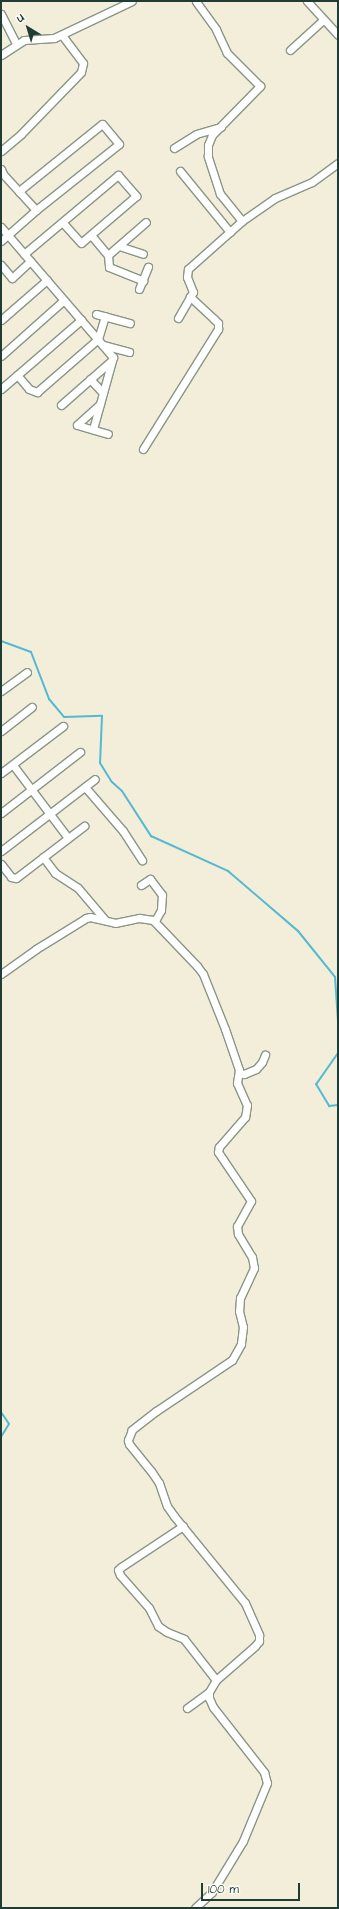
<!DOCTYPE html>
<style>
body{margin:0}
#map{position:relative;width:339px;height:1909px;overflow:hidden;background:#f3eeda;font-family:"Architects Daughter",sans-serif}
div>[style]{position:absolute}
.stream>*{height:2px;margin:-1px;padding:0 1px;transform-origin:1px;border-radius:1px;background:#54b9d2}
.roads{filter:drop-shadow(1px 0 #899687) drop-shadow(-1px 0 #899687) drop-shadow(0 1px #899687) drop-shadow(0 -1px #899687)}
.minor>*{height:7px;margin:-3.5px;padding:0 3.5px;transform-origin:3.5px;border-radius:3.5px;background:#fff}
span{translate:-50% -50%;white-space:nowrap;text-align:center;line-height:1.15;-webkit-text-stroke:3px #fdfcf7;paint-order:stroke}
.frame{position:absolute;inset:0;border:2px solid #1f3d34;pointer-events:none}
.north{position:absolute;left:8px;top:8px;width:40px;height:40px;-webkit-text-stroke:3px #fdfcf7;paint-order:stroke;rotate:322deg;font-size:11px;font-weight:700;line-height:16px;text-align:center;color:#1f3d34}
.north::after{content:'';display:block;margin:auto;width:14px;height:18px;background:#1f3d34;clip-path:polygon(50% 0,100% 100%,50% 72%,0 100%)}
.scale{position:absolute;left:201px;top:1883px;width:99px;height:18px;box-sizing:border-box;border:2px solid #1f3d34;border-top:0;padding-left:5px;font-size:12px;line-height:14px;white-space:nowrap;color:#1f3d34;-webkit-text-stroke:3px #fdfcf7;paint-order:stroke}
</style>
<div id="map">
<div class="stream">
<div style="left:1px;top:641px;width:32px;rotate:20deg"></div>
<div style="left:31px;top:652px;width:50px;rotate:69deg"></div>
<div style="left:49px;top:699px;width:23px;rotate:50deg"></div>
<div style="left:64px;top:717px;width:38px;rotate:-2deg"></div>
<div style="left:102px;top:716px;width:47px;rotate:92.4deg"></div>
<div style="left:100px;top:763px;width:22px;rotate:58deg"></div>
<div style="left:112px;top:782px;width:13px;rotate:42deg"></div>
<div style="left:122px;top:791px;width:54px;rotate:57.2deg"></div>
<div style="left:151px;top:836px;width:85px;rotate:24.4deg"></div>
<div style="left:228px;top:871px;width:92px;rotate:40.6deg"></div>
<div style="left:298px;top:931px;width:59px;rotate:51.2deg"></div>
<div style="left:335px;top:977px;width:44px;rotate:86.1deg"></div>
<div style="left:338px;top:1053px;width:38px;rotate:125deg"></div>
<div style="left:316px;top:1084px;width:26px;rotate:59deg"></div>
<div style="left:329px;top:1106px;width:9px;rotate:-6deg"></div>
<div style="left:1px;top:1412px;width:14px;rotate:56deg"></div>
<div style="left:9px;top:1424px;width:15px;rotate:122deg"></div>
</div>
<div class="roads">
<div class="minor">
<div style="left:307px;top:1px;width:46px;rotate:47.6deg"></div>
<div style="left:1px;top:14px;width:33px;rotate:63deg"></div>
<div style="left:290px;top:50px;width:45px;rotate:-42.3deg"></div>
<div style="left:1px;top:55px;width:27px;rotate:-33deg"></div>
<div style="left:24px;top:40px;width:30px;rotate:-4deg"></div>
<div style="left:54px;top:38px;width:86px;rotate:-25.4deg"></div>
<div style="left:174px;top:148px;width:26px;rotate:-32deg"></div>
<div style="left:196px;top:134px;width:26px;rotate:-16deg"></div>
<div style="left:1px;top:151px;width:26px;rotate:-40deg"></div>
<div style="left:21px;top:134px;width:86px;rotate:-45.9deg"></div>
<div style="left:81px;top:72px;width:9px;rotate:-77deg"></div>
<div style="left:83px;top:63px;width:35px;rotate:-127deg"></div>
<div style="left:1px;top:169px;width:5px;rotate:68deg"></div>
<div style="left:3px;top:174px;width:49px;rotate:47.5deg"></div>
<div style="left:180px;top:171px;width:79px;rotate:50.7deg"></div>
<div style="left:242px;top:221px;width:40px;rotate:-34.9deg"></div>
<div style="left:275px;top:198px;width:40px;rotate:-23.4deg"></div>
<div style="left:312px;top:182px;width:32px;rotate:-36deg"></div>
<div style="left:1px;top:227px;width:172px;rotate:49.3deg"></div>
<div style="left:113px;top:357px;width:75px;rotate:105.5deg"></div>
<div style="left:91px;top:235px;width:26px;rotate:50deg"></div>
<div style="left:108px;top:255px;width:50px;rotate:-41deg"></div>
<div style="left:1px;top:241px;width:47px;rotate:-41.5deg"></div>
<div style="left:36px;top:210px;width:106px;rotate:-38.5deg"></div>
<div style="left:119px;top:144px;width:26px;rotate:-130deg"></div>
<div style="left:102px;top:124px;width:107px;rotate:141.1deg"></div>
<div style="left:119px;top:246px;width:25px;rotate:18deg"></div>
<div style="left:24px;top:254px;width:123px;rotate:-40deg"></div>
<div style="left:118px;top:175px;width:28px;rotate:49deg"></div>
<div style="left:136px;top:196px;width:72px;rotate:139.5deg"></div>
<div style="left:81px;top:243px;width:27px;rotate:-132deg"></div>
<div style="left:108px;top:255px;width:12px;rotate:85deg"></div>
<div style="left:109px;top:267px;width:37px;rotate:22deg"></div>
<div style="left:1px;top:265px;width:17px;rotate:50deg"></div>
<div style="left:12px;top:278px;width:25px;rotate:-43deg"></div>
<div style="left:139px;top:289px;width:24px;rotate:-68deg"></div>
<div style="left:96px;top:314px;width:35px;rotate:15deg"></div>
<div style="left:178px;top:318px;width:30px;rotate:-60deg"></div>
<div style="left:193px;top:292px;width:16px;rotate:-112deg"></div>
<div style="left:187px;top:277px;width:8px;rotate:-83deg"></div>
<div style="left:188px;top:269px;width:72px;rotate:-41.6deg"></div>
<div style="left:242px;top:221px;width:35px;rotate:-129deg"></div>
<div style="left:220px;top:194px;width:40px;rotate:-108deg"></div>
<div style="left:208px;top:156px;width:11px;rotate:-90deg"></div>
<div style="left:208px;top:145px;width:11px;rotate:-68deg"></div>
<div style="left:212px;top:135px;width:69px;rotate:-45.6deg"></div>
<div style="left:260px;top:86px;width:47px;rotate:-135deg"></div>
<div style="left:227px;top:53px;width:26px;rotate:-115deg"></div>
<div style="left:216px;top:29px;width:34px;rotate:-126deg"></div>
<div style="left:1px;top:320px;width:61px;rotate:-41deg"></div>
<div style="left:103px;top:345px;width:27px;rotate:15deg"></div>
<div style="left:1px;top:356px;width:84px;rotate:-41.6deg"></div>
<div style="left:17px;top:375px;width:18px;rotate:49deg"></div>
<div style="left:29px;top:389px;width:9px;rotate:21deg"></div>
<div style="left:37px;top:392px;width:81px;rotate:-41deg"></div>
<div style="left:98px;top:339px;width:24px;rotate:-73deg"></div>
<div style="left:90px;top:379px;width:19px;rotate:47deg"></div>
<div style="left:1px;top:389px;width:106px;rotate:-40.8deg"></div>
<div style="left:100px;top:404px;width:31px;rotate:138deg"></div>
<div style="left:77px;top:425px;width:32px;rotate:16deg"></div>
<div style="left:61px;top:405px;width:68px;rotate:-41.4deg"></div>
<div style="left:143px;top:449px;width:142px;rotate:-58deg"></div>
<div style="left:218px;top:329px;width:6px;rotate:-90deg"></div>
<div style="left:218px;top:323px;width:6px;rotate:-135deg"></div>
<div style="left:214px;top:319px;width:33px;rotate:-137deg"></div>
<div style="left:1px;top:691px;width:32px;rotate:-36deg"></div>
<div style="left:1px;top:731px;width:39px;rotate:-38deg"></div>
<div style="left:13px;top:765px;width:91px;rotate:53deg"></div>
<div style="left:1px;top:773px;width:78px;rotate:-37.2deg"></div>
<div style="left:85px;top:787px;width:58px;rotate:49.2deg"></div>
<div style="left:123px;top:831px;width:35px;rotate:57deg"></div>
<div style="left:1px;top:813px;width:100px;rotate:-37.7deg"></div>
<div style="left:1px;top:851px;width:118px;rotate:-37.5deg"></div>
<div style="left:43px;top:857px;width:20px;rotate:53deg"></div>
<div style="left:55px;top:873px;width:27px;rotate:33deg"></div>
<div style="left:78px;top:888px;width:42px;rotate:49.8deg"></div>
<div style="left:1px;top:864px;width:16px;rotate:52deg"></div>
<div style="left:11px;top:877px;width:5px;rotate:11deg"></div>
<div style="left:16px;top:878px;width:86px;rotate:-37.4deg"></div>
<div style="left:141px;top:885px;width:11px;rotate:-34deg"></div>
<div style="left:150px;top:879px;width:20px;rotate:53deg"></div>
<div style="left:162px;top:895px;width:15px;rotate:94deg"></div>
<div style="left:161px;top:910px;width:13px;rotate:119deg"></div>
<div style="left:1px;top:974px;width:43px;rotate:-35.5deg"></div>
<div style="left:36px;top:949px;width:59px;rotate:-31.8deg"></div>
<div style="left:86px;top:918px;width:4px;rotate:-14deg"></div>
<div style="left:90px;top:917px;width:26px;rotate:13deg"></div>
<div style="left:115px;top:923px;width:25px;rotate:-12deg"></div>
<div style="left:139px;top:918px;width:14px;rotate:8deg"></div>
<div style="left:153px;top:920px;width:64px;rotate:46.3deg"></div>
<div style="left:197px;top:966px;width:10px;rotate:53deg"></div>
<div style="left:203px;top:974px;width:59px;rotate:68.2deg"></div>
<div style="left:225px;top:1029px;width:43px;rotate:71.1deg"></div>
<div style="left:239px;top:1070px;width:13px;rotate:99deg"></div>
<div style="left:237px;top:1083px;width:24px;rotate:66deg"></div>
<div style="left:247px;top:1105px;width:12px;rotate:99deg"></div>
<div style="left:245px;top:1117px;width:40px;rotate:131deg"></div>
<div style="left:219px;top:1147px;width:5px;rotate:101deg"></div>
<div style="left:218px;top:1152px;width:59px;rotate:56deg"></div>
<div style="left:251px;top:1201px;width:29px;rotate:119deg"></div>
<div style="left:237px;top:1226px;width:8px;rotate:83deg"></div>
<div style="left:238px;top:1234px;width:27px;rotate:59deg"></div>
<div style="left:252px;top:1257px;width:11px;rotate:80deg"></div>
<div style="left:254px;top:1268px;width:33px;rotate:115deg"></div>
<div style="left:240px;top:1298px;width:13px;rotate:94deg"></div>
<div style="left:239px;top:1311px;width:16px;rotate:76deg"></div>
<div style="left:243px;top:1327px;width:17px;rotate:97deg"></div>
<div style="left:241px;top:1344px;width:18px;rotate:119deg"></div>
<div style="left:232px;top:1360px;width:92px;rotate:146.1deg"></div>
<div style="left:156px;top:1411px;width:31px;rotate:142deg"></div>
<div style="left:132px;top:1430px;width:11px;rotate:112deg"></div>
<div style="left:128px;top:1440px;width:4px;rotate:76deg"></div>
<div style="left:129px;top:1444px;width:35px;rotate:51deg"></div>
<div style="left:151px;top:1471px;width:14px;rotate:56deg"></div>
<div style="left:159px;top:1483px;width:24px;rotate:71deg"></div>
<div style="left:167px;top:1506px;width:12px;rotate:55deg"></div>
<div style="left:174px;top:1516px;width:112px;rotate:50.8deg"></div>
<div style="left:245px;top:1603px;width:35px;rotate:66deg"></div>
<div style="left:259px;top:1635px;width:6px;rotate:90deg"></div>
<div style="left:259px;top:1641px;width:6px;rotate:129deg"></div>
<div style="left:255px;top:1646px;width:52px;rotate:138.9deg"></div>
<div style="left:216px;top:1680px;width:14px;rotate:120deg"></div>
<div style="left:209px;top:1692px;width:6px;rotate:90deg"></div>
<div style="left:209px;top:1698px;width:10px;rotate:66deg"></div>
<div style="left:213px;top:1707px;width:83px;rotate:51.9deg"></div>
<div style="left:264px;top:1772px;width:11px;rotate:75deg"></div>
<div style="left:267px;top:1783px;width:63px;rotate:112.5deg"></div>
<div style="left:243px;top:1841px;width:60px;rotate:121.3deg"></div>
<div style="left:212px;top:1892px;width:23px;rotate:137deg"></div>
<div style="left:239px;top:1073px;width:5px;rotate:11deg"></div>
<div style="left:244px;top:1074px;width:13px;rotate:-23deg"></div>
<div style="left:256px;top:1069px;width:9px;rotate:-49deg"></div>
<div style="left:262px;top:1062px;width:8px;rotate:-67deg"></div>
<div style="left:183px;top:1526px;width:74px;rotate:146.5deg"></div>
<div style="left:121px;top:1567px;width:4px;rotate:135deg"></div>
<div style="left:118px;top:1570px;width:5px;rotate:68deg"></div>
<div style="left:120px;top:1575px;width:44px;rotate:48.7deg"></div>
<div style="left:149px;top:1608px;width:20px;rotate:63deg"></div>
<div style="left:158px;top:1626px;width:11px;rotate:34deg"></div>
<div style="left:167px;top:1632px;width:18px;rotate:22deg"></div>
<div style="left:184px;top:1639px;width:52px;rotate:52deg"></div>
<div style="left:187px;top:1708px;width:27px;rotate:-36deg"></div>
</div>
</div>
<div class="frame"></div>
<div class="north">U</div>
<div class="scale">100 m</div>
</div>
